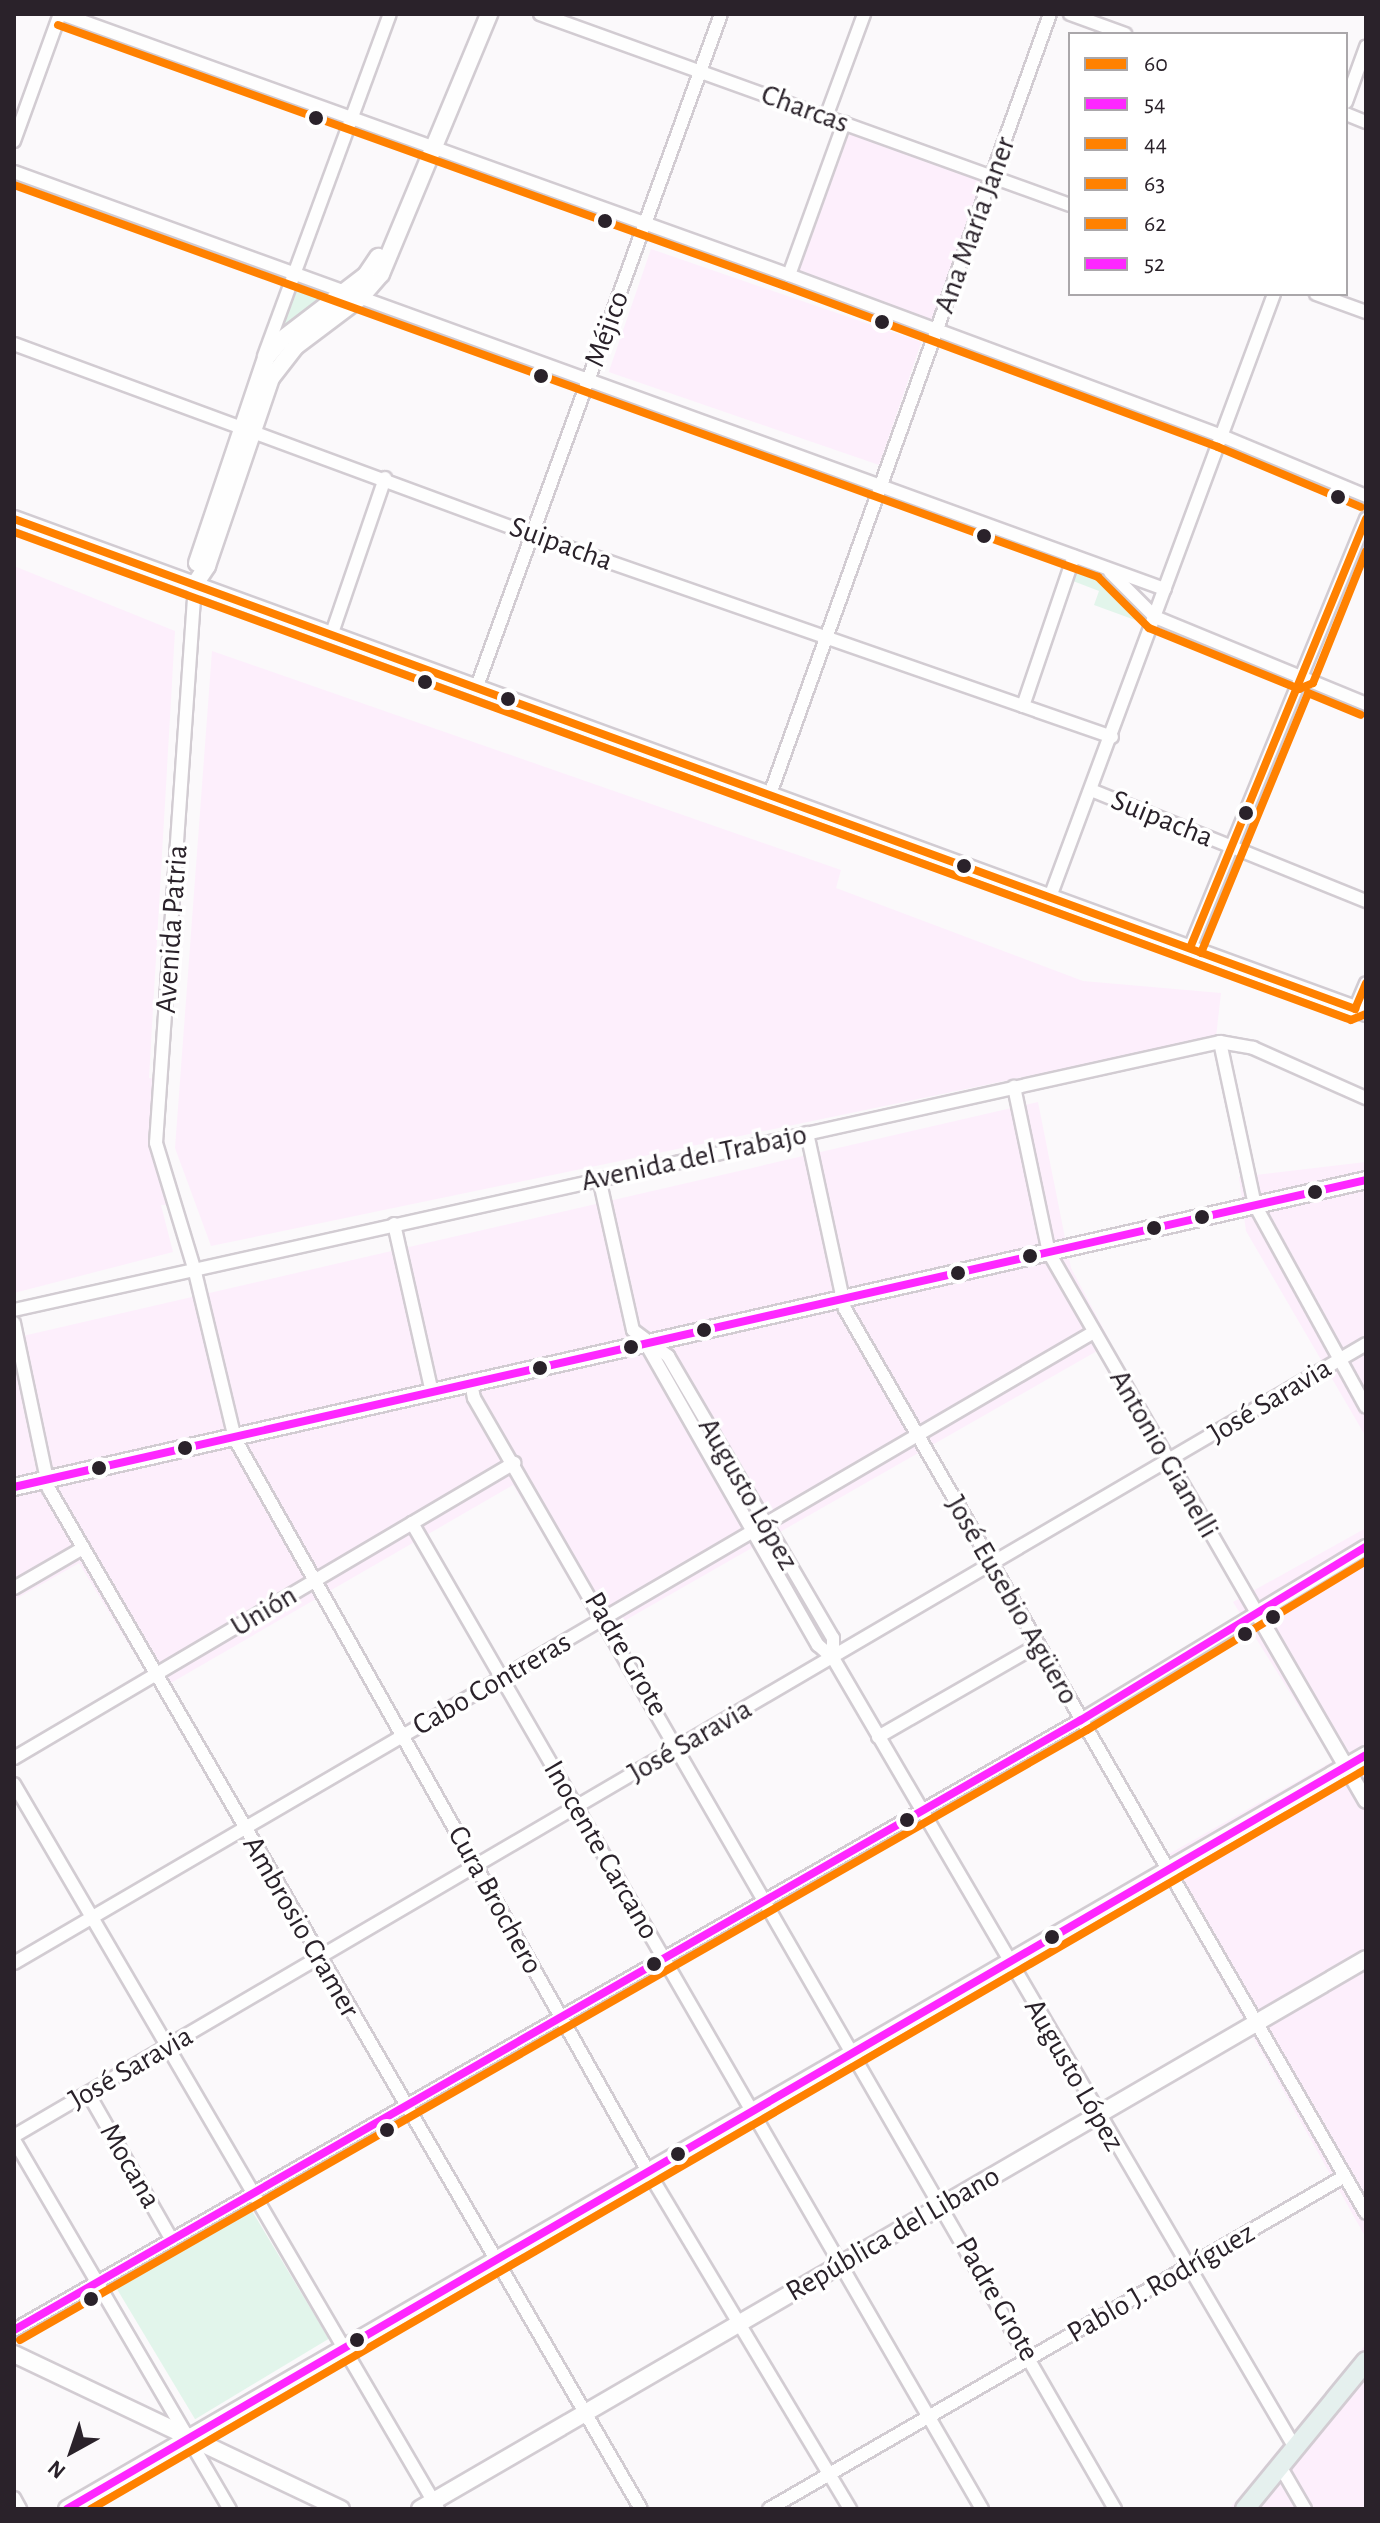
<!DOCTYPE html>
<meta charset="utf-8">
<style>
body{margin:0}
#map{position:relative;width:1380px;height:2523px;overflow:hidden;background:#fbf9fb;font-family:"Alegreya Sans",sans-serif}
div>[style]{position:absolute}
.built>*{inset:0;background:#fdeffc;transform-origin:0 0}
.green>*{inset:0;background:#e2f5eb;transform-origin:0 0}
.roads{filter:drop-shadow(2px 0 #d2ccd2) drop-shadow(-2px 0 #d2ccd2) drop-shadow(0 2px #d2ccd2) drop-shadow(0 -2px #d2ccd2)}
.minor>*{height:12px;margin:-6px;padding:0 6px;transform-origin:6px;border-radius:6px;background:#fefefe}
.tertiary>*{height:14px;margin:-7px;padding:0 7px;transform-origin:7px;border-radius:7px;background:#fefefe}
.secondary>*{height:16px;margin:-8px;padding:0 8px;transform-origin:8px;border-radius:8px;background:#fefefe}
.primary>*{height:18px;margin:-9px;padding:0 9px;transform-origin:9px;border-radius:9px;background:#e5f0ee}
.bus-1>*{height:8px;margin:-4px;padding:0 4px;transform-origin:4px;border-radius:4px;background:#ff8100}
.bus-2>*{height:8px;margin:-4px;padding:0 4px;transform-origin:4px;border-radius:4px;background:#fe27ff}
.bus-3>*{height:8px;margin:-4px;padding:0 4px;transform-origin:4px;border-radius:4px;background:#ff8100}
.bus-4>*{height:8px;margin:-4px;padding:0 4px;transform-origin:4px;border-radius:4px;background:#ff8100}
.bus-5>*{height:8px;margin:-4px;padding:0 4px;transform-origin:4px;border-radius:4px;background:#ff8100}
.bus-6>*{height:8px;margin:-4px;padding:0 4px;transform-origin:4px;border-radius:4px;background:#fe27ff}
.dots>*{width:22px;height:22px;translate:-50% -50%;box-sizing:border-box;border:4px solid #fff;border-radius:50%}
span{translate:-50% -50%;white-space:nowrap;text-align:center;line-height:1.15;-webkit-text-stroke:7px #fff;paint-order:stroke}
.street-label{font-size:30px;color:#2a222a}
.frame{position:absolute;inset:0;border:16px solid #2a222a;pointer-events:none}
.legend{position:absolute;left:1068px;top:32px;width:280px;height:264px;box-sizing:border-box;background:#fff;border:2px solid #aaa7aa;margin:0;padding:10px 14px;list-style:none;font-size:24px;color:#2a222a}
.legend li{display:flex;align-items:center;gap:16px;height:40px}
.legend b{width:40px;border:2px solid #aaa7aa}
.north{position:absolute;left:32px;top:2411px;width:80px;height:80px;-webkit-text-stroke:6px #fff;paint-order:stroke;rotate:220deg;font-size:22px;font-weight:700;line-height:32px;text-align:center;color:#2a222a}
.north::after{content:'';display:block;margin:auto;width:28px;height:36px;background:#2a222a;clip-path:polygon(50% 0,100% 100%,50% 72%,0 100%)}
</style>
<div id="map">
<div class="built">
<div style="left:846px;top:131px;width:145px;height:148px;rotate:20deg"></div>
<div style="left:651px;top:249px;width:286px;height:130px;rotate:19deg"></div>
<div style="clip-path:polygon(14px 566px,175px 631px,149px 1078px,156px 1079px,150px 1149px,167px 1205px,161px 1205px,173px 1252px,14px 1293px)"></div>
<div style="clip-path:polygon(212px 651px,841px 870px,836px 888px,1083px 981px,1221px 993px,1216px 1037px,211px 1246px,175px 1148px)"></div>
<div style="clip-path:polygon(1038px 1102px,1071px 1268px,1111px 1343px,603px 1633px,513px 1485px,157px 1691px,79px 1563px,14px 1600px,14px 1338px)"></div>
<div style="clip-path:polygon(1366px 1162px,1366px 1437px,1246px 1231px,1239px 1177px)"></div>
<div style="clip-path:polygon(1366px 1528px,1366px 2238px,1155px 1862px,1333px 1761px,1233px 1602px)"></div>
<div style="clip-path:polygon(1366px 2344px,1366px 2509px,1229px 2509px)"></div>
</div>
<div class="green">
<div style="clip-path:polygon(296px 284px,328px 294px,280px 330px)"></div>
<div style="clip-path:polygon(1080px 563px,1103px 569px,1149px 615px,1146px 624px,1094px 605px,1099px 591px,1073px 581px)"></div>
<div style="left:249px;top:2206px;width:155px;height:156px;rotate:59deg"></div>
</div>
<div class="roads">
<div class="minor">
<div style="left:62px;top:14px;width:772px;rotate:19.75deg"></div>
<div style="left:789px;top:275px;width:462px;rotate:20.4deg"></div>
<div style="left:1222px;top:436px;width:156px;rotate:22.6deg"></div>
<div style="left:540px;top:14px;width:563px;rotate:19.82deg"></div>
<div style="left:1070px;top:14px;width:59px;rotate:20deg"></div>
<div style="left:1346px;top:102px;width:59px;rotate:-70deg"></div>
<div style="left:1346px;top:114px;width:22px;rotate:22deg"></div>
<div style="left:826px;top:117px;width:110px;rotate:-69.7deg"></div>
<div style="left:14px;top:141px;width:135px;rotate:-70.1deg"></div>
<div style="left:14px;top:172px;width:1224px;rotate:19.92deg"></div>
<div style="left:789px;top:275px;width:162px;rotate:-70.1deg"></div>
<div style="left:1316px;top:294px;width:53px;rotate:19.8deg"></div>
<div style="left:14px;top:344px;width:552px;rotate:20.24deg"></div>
<div style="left:532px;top:535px;width:614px;rotate:19.2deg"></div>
<div style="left:264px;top:356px;width:364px;rotate:-69.8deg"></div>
<div style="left:1110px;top:572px;width:64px;rotate:45deg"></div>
<div style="left:1155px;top:617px;width:228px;rotate:22.4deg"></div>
<div style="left:195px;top:584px;width:560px;rotate:93.99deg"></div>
<div style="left:156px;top:1143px;width:131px;rotate:73.1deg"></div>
<div style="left:194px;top:1268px;width:176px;rotate:76.5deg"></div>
<div style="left:235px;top:1439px;width:843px;rotate:60.58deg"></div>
<div style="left:649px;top:2173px;width:392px;rotate:59.1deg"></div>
<div style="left:331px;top:636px;width:167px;rotate:-71.1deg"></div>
<div style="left:476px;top:689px;width:718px;rotate:-70.05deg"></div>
<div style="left:1023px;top:706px;width:158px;rotate:-71.2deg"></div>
<div style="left:1091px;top:790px;width:297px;rotate:22deg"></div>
<div style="left:769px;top:797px;width:832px;rotate:-70.26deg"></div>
<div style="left:1050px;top:897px;width:643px;rotate:-69.62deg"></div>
<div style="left:1190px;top:948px;width:464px;rotate:-67.7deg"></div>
<div style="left:1355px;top:1009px;width:28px;rotate:-67deg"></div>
<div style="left:1220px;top:1042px;width:167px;rotate:77.9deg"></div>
<div style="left:1255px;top:1205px;width:230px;rotate:61.2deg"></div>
<div style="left:807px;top:1133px;width:180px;rotate:77.8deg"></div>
<div style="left:845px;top:1309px;width:1043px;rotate:60.04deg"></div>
<div style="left:599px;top:1178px;width:156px;rotate:77.4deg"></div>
<div style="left:633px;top:1330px;width:44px;rotate:36.6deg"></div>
<div style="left:668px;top:1356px;width:327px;rotate:59.7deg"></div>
<div style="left:833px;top:1638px;width:20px;rotate:90deg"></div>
<div style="left:394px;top:1224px;width:172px;rotate:77.3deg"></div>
<div style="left:14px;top:1310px;width:1235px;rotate:-12.53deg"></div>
<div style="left:1220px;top:1042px;width:34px;rotate:10deg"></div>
<div style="left:1253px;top:1048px;width:124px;rotate:23.9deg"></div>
<div style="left:14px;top:1323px;width:170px;rotate:78.1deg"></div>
<div style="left:49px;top:1489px;width:1179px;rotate:59.87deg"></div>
<div style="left:645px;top:1342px;width:349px;rotate:60.3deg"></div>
<div style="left:818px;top:1645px;width:20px;rotate:41deg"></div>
<div style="left:833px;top:1658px;width:915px;rotate:59.68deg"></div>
<div style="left:471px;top:1383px;width:15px;rotate:79deg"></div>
<div style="left:474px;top:1398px;width:1283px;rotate:60.02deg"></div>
<div style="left:412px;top:1523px;width:1139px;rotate:59.97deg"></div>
<div style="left:14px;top:1588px;width:80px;rotate:-30.1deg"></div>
<div style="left:878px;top:1737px;width:185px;rotate:-29.9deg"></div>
<div style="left:14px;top:1758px;width:581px;rotate:-30.54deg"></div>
<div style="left:14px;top:1784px;width:840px;rotate:59.68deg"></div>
<div style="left:14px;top:1963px;width:1251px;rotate:-30.3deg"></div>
<div style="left:88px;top:2093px;width:169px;rotate:60.3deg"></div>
<div style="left:14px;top:2136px;width:1567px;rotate:-30.36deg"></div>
<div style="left:14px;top:2140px;width:428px;rotate:59.7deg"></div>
<div style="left:14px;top:2330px;width:1229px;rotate:-29.76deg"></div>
<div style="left:1081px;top:1720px;width:206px;rotate:-31.3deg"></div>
<div style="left:1257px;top:1613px;width:416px;rotate:-120deg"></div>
<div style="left:1049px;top:1253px;width:170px;rotate:-101.9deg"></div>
<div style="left:1280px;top:2466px;width:50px;rotate:59.8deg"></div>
<div style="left:14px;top:2498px;width:13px;rotate:61deg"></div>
<div style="left:769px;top:2509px;width:665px;rotate:-30.03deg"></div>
</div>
<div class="tertiary">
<div style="left:1366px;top:1547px;width:127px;rotate:148.8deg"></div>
<div style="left:1257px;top:1613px;width:217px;rotate:59.9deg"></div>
</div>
<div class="secondary">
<div style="left:14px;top:519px;width:1439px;rotate:20.07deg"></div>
<div style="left:197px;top:563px;width:216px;rotate:-71.4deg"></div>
<div style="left:266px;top:358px;width:23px;rotate:-50deg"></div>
<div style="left:281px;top:340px;width:107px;rotate:-37.4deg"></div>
<div style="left:366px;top:275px;width:22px;rotate:-56deg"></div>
<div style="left:195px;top:584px;width:22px;rotate:-56deg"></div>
<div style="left:207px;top:566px;width:199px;rotate:-71.2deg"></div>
<div style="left:271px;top:378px;width:41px;rotate:-52deg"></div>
<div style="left:296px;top:346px;width:81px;rotate:-37deg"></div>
<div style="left:361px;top:297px;width:30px;rotate:-49deg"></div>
<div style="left:381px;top:274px;width:282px;rotate:-67.4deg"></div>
<div style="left:14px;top:1487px;width:1386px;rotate:-12.79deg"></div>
<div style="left:14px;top:2354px;width:362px;rotate:25.4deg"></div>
<div style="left:67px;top:2509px;width:1502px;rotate:-30.13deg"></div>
<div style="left:420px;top:2509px;width:1094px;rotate:-30.17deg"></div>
</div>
<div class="primary">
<div style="left:1245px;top:2509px;width:191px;rotate:-50.7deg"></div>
</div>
</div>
<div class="bus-1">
<div style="left:14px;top:519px;width:1428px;rotate:20.07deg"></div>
<div style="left:1355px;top:1009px;width:28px;rotate:-67deg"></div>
<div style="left:1190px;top:948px;width:464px;rotate:-67.7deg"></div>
</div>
<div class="bus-2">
<div style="left:14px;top:2330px;width:1229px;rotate:-29.76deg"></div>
<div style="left:1081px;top:1720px;width:333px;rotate:-31.3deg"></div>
<div style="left:67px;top:2509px;width:1502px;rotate:-30.13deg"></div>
</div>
<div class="bus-3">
<div style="left:20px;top:2340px;width:1229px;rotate:-29.76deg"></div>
<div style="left:1087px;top:1730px;width:326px;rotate:-31.2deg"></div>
<div style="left:91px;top:2509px;width:1474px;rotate:-30.13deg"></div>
</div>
<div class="bus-4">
<div style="left:14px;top:532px;width:1423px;rotate:20.05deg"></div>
<div style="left:1351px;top:1020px;width:16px;rotate:-22deg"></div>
<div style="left:1201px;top:953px;width:281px;rotate:-67.6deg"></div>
<div style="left:1308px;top:693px;width:57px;rotate:22.5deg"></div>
</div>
<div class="bus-5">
<div style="left:58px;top:25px;width:772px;rotate:19.75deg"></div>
<div style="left:785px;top:286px;width:462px;rotate:20.4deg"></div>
<div style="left:1218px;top:447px;width:155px;rotate:22.8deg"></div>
<div style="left:14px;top:185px;width:1153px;rotate:19.88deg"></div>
<div style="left:1098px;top:577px;width:72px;rotate:45deg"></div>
<div style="left:1149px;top:628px;width:162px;rotate:22.1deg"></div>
<div style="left:1299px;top:689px;width:15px;rotate:-23deg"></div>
<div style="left:1313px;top:683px;width:142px;rotate:-68.1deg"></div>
</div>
<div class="bus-6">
<div style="left:14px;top:1487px;width:1386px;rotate:-12.79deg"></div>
</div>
<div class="dots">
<div style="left:316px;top:118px;background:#2a222a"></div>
<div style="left:605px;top:221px;background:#2a222a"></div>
<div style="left:882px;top:322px;background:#2a222a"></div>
<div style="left:541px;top:376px;background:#2a222a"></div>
<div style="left:1338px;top:497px;background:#2a222a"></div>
<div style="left:984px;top:536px;background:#2a222a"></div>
<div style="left:425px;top:682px;background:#2a222a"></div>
<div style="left:508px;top:699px;background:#2a222a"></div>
<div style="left:1246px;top:813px;background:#2a222a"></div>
<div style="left:964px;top:866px;background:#2a222a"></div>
<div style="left:1315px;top:1192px;background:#2a222a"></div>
<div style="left:1202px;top:1217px;background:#2a222a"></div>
<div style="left:1154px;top:1228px;background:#2a222a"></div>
<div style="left:1030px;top:1256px;background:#2a222a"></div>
<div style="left:958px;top:1273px;background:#2a222a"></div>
<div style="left:704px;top:1330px;background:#2a222a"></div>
<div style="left:631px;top:1347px;background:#2a222a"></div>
<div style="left:540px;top:1368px;background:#2a222a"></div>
<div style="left:185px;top:1448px;background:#2a222a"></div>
<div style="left:99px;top:1468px;background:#2a222a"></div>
<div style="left:1273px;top:1617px;background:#2a222a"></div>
<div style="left:1245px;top:1634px;background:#2a222a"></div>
<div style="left:907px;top:1820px;background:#2a222a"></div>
<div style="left:1052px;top:1937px;background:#2a222a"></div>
<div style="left:654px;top:1964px;background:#2a222a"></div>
<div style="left:387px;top:2130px;background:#2a222a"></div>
<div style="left:678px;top:2154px;background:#2a222a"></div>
<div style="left:91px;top:2299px;background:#2a222a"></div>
<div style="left:357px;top:2340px;background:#2a222a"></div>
</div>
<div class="street-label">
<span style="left:805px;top:109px;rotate:20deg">Charcas</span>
<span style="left:975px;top:225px;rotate:-70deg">Ana María Janer</span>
<span style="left:607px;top:329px;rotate:-70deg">Méjico</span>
<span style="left:561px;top:544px;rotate:20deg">Suipacha</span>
<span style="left:1162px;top:819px;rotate:22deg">Suipacha</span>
<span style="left:172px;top:929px;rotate:-86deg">Avenida Patria</span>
<span style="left:694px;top:1158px;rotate:-12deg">Avenida del Trabajo</span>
<span style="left:1270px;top:1401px;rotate:-31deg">José Saravia</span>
<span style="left:1164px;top:1454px;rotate:60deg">Antonio Gianelli</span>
<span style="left:748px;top:1494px;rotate:60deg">Augusto López</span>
<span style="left:1012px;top:1600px;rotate:60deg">José Eusebio Agüero</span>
<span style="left:264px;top:1611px;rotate:-31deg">Unión</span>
<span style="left:626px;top:1654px;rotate:60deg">Padre Grote</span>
<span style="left:492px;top:1684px;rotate:-30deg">Cabo Contreras</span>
<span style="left:690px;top:1741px;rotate:-30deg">José Saravia</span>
<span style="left:601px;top:1850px;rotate:60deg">Inocente Carcano</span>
<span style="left:495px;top:1900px;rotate:61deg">Cura Brochero</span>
<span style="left:301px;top:1927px;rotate:60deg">Ambrosio Cramer</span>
<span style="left:131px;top:2068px;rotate:-30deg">José Saravia</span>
<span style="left:1074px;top:2075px;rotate:60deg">Augusto López</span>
<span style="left:130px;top:2166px;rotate:60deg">Mocana</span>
<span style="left:893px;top:2234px;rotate:-30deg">República del Libano</span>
<span style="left:1161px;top:2283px;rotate:-30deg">Pablo J. Rodríguez</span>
<span style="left:997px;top:2299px;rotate:60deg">Padre Grote</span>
</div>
<div class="frame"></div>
<ul class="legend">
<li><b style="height:10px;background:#ff8100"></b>60</li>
<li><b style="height:10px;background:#fe27ff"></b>54</li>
<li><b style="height:10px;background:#ff8100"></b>44</li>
<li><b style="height:10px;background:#ff8100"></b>63</li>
<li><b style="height:10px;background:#ff8100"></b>62</li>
<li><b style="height:10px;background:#fe27ff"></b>52</li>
</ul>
<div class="north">N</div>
</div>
